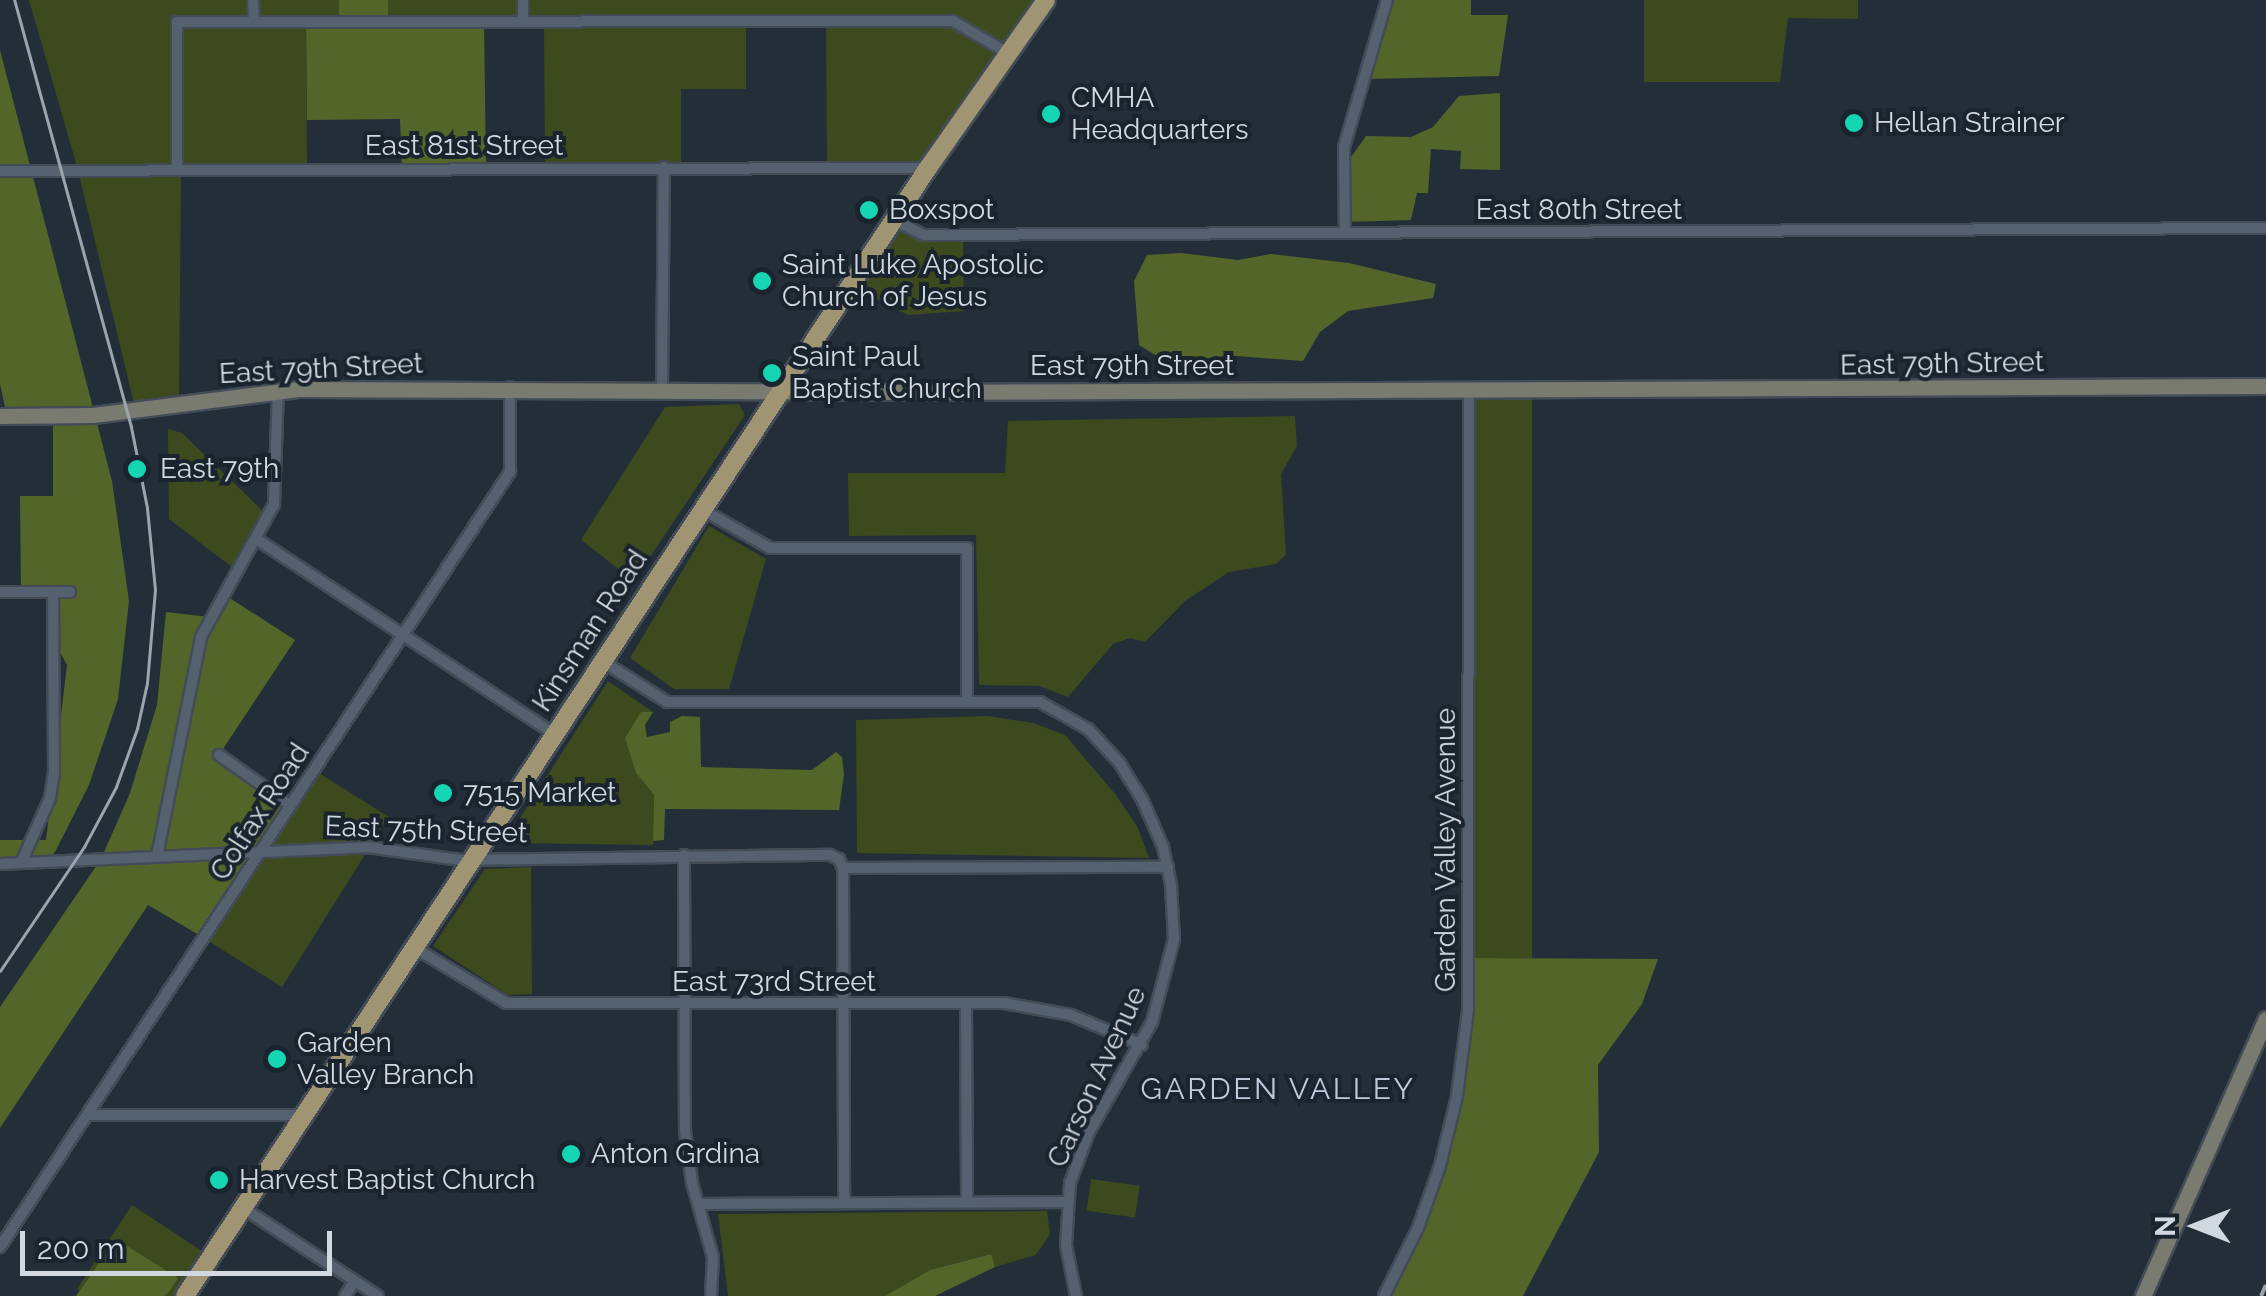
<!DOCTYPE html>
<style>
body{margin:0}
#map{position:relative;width:2266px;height:1296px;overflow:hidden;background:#232e39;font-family:Raleway,sans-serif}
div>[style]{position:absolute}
.green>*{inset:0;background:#3d4a1e;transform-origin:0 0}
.forest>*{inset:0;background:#546529}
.roads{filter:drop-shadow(2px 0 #434c56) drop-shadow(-2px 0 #434c56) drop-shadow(0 2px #434c56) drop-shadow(0 -2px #434c56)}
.street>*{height:10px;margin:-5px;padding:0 5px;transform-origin:5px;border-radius:5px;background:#55616e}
.secondary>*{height:15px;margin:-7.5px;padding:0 7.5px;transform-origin:7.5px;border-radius:7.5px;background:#7a7b70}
.primary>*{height:18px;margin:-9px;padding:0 9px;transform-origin:9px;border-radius:9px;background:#9f9572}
.tram>*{height:2.5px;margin:-1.25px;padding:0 1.25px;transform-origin:1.25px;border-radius:1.25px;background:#9ca4ad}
.rail>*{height:4px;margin-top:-2px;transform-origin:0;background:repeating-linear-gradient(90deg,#9ca4ad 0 20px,transparent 0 30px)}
.dots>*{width:28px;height:28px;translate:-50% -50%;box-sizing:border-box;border:5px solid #1a242f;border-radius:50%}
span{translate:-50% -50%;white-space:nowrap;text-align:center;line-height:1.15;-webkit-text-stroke:8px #1a242f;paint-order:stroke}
.poi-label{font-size:28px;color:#d2d8e0}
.left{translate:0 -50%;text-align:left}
.street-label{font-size:28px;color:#d2d8e0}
.neighbourhood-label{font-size:30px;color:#bdcada;letter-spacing:2.5px}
.north{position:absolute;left:2146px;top:1176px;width:100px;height:100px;-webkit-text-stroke:8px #1a242f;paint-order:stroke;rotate:270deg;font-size:28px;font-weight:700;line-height:40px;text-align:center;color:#d2d8e0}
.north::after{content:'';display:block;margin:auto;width:35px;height:45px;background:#d2d8e0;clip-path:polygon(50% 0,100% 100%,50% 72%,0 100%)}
.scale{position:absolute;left:20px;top:1231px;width:312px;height:45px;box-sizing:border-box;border:5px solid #d2d8e0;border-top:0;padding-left:12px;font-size:30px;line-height:35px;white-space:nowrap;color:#d2d8e0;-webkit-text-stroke:8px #1a242f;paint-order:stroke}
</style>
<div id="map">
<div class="green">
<div style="clip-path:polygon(29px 0,339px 0,339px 22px,306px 22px,307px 170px,181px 171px,179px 403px,135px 408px,78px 170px)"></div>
<div style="clip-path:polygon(388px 0,1046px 0,928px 168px,827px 168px,826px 22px,746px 22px,746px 89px,681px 89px,681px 167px,545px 168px,544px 22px,388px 22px)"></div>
<div style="clip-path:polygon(1644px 0,1858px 0,1858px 19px,1788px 18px,1780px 82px,1644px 82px)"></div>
<div style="clip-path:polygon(896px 221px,924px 235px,963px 235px,964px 311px,908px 315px,852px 287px)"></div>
<div style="left:1469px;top:390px;width:63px;height:568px"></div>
<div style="clip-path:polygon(739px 404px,745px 415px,634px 581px,581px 540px,665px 407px)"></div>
<div style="clip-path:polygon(1295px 416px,1297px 446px,1281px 474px,1286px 554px,1276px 564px,1229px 572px,1185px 601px,1145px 642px,1130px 638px,1113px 644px,1068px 697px,1039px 686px,979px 685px,976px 535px,849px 536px,848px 473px,1005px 473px,1008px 421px)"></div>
<div style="clip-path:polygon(168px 429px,182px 433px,266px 514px,256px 539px,233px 568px,169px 519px)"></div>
<div style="clip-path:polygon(709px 526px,766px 559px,729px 689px,674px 689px,630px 658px)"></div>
<div style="clip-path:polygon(608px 681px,653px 712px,641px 713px,636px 773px,654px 795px,653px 845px,504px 843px)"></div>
<div style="clip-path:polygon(988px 716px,1033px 723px,1065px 735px,1116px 795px,1137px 826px,1149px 858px,857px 853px,856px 720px)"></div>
<div style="left:314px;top:770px;width:88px;height:201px;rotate:32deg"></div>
<div style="clip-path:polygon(531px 867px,532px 994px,508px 995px,433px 946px,485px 869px)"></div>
<div style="left:1091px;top:1179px;width:49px;height:32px;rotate:8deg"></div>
<div style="clip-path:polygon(132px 1205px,211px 1257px,185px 1296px,87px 1296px,77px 1289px)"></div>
<div style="clip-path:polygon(1047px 1211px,1050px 1234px,1036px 1255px,995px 1267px,990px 1254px,930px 1270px,885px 1296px,728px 1296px,718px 1214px)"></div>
</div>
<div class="forest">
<div style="clip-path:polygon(339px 0,388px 0,388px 21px,484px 22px,486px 168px,402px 169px,400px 119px,307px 120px,306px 22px,339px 22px)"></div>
<div style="clip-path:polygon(1394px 0,1471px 0,1471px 15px,1508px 15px,1499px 76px,1368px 79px)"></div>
<div style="clip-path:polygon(0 50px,112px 481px,129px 601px,118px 699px,89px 785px,55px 852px,44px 862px,0 864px,0 840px,46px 840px,67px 665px,52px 637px,53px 592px,21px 592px,20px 496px,53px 496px,53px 417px,7px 416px,0 384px)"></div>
<div style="clip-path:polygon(1500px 93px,1500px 170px,1460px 169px,1461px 151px,1431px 149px,1428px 193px,1417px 193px,1411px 220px,1345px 222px,1344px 167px,1366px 136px,1411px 137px,1433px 127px,1459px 96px)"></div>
<div style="clip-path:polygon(1181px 253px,1238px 260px,1271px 254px,1349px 263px,1436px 284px,1433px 298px,1348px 311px,1320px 332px,1303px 361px,1236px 356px,1165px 361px,1139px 345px,1134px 281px,1147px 255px)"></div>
<div style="clip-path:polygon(222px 593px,295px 640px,219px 755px,290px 805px,204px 938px,148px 905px,0 1128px,0 1007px,101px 859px,130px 793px,157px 705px,166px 612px,209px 617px)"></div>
<div style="clip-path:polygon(641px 712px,653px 712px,645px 725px,647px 737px,670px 732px,670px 722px,682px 716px,700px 717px,701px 767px,812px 770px,836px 752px,842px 757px,844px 774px,839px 810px,665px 809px,664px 840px,653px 841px,654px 795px,636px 773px,625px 738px)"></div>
<div style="clip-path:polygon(1468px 958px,1658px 959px,1642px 1004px,1598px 1065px,1599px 1152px,1523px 1296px,1384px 1296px,1418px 1228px,1457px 1096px)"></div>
<div style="clip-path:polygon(116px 1239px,178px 1278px,169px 1292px,164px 1296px,76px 1296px)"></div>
<div style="clip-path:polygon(991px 1254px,995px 1267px,935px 1296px,885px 1296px,930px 1270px)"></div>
</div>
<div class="roads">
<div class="street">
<div style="left:253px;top:0;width:22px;rotate:87deg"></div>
<div style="left:523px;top:0;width:21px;rotate:90deg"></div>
<div style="left:177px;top:170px;width:148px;rotate:-90deg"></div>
<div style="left:177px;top:22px;width:776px;rotate:-0.07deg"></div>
<div style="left:953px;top:21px;width:64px;rotate:30.2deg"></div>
<div style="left:0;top:171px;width:928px;rotate:-0.19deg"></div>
<div style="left:896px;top:221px;width:31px;rotate:27deg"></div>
<div style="left:924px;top:235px;width:1342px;rotate:-0.3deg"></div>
<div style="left:1345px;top:233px;width:86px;rotate:-90.7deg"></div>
<div style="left:1344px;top:147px;width:153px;rotate:-73.7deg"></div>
<div style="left:662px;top:388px;width:221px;rotate:-89.5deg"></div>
<div style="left:703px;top:510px;width:77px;rotate:29.6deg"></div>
<div style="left:770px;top:548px;width:197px"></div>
<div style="left:967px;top:548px;width:152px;rotate:90deg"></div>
<div style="left:258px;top:540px;width:355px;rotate:33.2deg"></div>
<div style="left:0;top:592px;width:70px"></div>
<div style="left:602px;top:661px;width:77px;rotate:32.2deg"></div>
<div style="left:667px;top:702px;width:373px"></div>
<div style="left:1040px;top:702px;width:55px;rotate:29.4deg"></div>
<div style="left:1088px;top:729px;width:45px;rotate:46.8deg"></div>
<div style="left:1119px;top:762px;width:46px;rotate:58.4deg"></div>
<div style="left:1143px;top:801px;width:50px;rotate:66.5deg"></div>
<div style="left:1163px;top:847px;width:40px;rotate:78deg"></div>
<div style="left:1171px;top:886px;width:53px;rotate:86.8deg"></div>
<div style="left:1174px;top:939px;width:86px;rotate:104.8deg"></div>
<div style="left:1152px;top:1022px;width:127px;rotate:119.8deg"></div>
<div style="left:1089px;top:1132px;width:54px;rotate:110.4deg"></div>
<div style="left:1070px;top:1183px;width:62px;rotate:93.7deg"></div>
<div style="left:1066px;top:1245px;width:52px;rotate:78.9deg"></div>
<div style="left:219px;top:755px;width:87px;rotate:35.2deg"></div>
<div style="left:684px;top:855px;width:276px;rotate:89.8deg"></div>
<div style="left:685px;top:1131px;width:52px;rotate:82.3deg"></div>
<div style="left:692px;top:1183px;width:77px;rotate:74.2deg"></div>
<div style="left:713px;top:1257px;width:39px;rotate:93deg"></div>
<div style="left:157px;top:856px;width:223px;rotate:-78.6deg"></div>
<div style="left:201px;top:637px;width:152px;rotate:-61.2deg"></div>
<div style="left:274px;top:504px;width:113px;rotate:-88deg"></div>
<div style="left:21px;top:863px;width:71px;rotate:-66deg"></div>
<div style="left:50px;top:798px;width:26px;rotate:-81deg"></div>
<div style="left:54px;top:772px;width:180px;rotate:-90.3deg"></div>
<div style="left:0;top:864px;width:368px;rotate:-2.6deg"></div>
<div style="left:368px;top:847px;width:93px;rotate:8deg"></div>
<div style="left:460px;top:860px;width:370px;rotate:-0.8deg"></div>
<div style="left:830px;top:855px;width:10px;rotate:24deg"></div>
<div style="left:839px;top:859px;width:10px;rotate:66deg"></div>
<div style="left:843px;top:868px;width:332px;rotate:89.8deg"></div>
<div style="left:843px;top:868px;width:325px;rotate:-0.2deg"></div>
<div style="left:415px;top:948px;width:106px;rotate:31.1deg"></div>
<div style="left:506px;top:1003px;width:498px"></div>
<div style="left:1004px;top:1003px;width:68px;rotate:10.2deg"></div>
<div style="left:1071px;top:1015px;width:77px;rotate:22.9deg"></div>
<div style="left:966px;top:1003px;width:198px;rotate:89.7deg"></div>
<div style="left:88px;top:1115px;width:217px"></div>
<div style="left:700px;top:1204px;width:367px;rotate:-0.3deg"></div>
<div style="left:243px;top:1208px;width:161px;rotate:33.1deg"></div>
<div style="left:0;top:1247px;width:928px;rotate:-56.65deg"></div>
<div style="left:510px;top:472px;width:85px;rotate:-90deg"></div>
<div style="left:345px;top:1296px;width:17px;rotate:-57deg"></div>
<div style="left:1384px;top:1296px;width:76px;rotate:-63.4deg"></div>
<div style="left:1418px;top:1228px;width:66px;rotate:-70.5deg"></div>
<div style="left:1440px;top:1166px;width:72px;rotate:-76.3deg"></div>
<div style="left:1457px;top:1096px;width:87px;rotate:-82.7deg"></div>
<div style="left:1468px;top:1010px;width:620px;rotate:-89.91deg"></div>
</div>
<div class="secondary">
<div style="left:0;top:416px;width:93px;rotate:-0.6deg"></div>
<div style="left:93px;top:415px;width:209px;rotate:-7.2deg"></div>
<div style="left:300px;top:389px;width:608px;rotate:0.28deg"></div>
<div style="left:908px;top:392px;width:1358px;rotate:-0.25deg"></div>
<div style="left:2143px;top:1296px;width:303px;rotate:-66.1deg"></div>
</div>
<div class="primary">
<div style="left:185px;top:1296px;width:1351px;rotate:-56.63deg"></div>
<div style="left:928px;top:168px;width:205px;rotate:-54.9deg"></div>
</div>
</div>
<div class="tram">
<div style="left:0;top:971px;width:150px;rotate:-55.9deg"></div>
<div style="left:84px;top:847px;width:68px;rotate:-61.9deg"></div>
<div style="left:116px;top:787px;width:62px;rotate:-70.1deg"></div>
<div style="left:137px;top:729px;width:47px;rotate:-77.7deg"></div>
<div style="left:147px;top:683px;width:93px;rotate:-85.1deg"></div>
<div style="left:155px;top:590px;width:82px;rotate:-95.6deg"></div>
<div style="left:147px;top:508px;width:83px;rotate:-101.2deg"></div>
<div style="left:131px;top:427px;width:443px;rotate:-105.3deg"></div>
</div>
<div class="rail">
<div style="left:2261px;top:1296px;width:12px;rotate:-66deg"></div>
</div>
<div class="dots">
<div style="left:1051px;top:114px;background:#16d5b3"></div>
<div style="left:1854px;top:123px;background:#16d5b3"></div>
<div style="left:869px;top:210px;background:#16d5b3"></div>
<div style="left:762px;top:281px;background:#16d5b3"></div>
<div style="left:772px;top:373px;background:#16d5b3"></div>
<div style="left:137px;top:469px;background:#16d5b3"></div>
<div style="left:443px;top:793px;background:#16d5b3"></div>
<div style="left:277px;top:1059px;background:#16d5b3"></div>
<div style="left:571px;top:1154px;background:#16d5b3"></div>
<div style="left:219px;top:1180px;background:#16d5b3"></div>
</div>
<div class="poi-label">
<span class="left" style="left:1071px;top:114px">CMHA<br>Headquarters</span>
<span class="left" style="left:1874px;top:123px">Hellan Strainer</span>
<span class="left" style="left:889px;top:210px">Boxspot</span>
<span class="left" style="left:782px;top:281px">Saint Luke Apostolic<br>Church of Jesus</span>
<span class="left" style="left:792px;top:373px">Saint Paul<br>Baptist Church</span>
<span class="left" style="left:160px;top:469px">East 79th</span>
<span class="left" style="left:463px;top:793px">7515 Market</span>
<span class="left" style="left:297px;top:1059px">Garden<br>Valley Branch</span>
<span class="left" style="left:591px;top:1154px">Anton Grdina</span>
<span class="left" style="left:239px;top:1180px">Harvest Baptist Church</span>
</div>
<div class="street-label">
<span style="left:464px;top:146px">East 81st Street</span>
<span style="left:1579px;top:210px">East 80th Street</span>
<span style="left:1942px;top:364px;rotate:-1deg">East 79th Street</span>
<span style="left:1132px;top:366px">East 79th Street</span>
<span style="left:321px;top:369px;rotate:-3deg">East 79th Street</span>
<span style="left:590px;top:631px;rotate:-57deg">Kinsman Road</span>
<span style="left:260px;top:812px;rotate:-57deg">Colfax Road</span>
<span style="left:426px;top:830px;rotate:2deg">East 75th Street</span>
<span style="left:1446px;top:850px;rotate:-90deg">Garden Valley Avenue</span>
<span style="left:774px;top:982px">East 73rd Street</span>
<span style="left:1097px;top:1077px;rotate:-65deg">Carson Avenue</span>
</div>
<div class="neighbourhood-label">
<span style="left:1278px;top:1089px">GARDEN VALLEY</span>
</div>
<div class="north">N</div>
<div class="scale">200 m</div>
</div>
